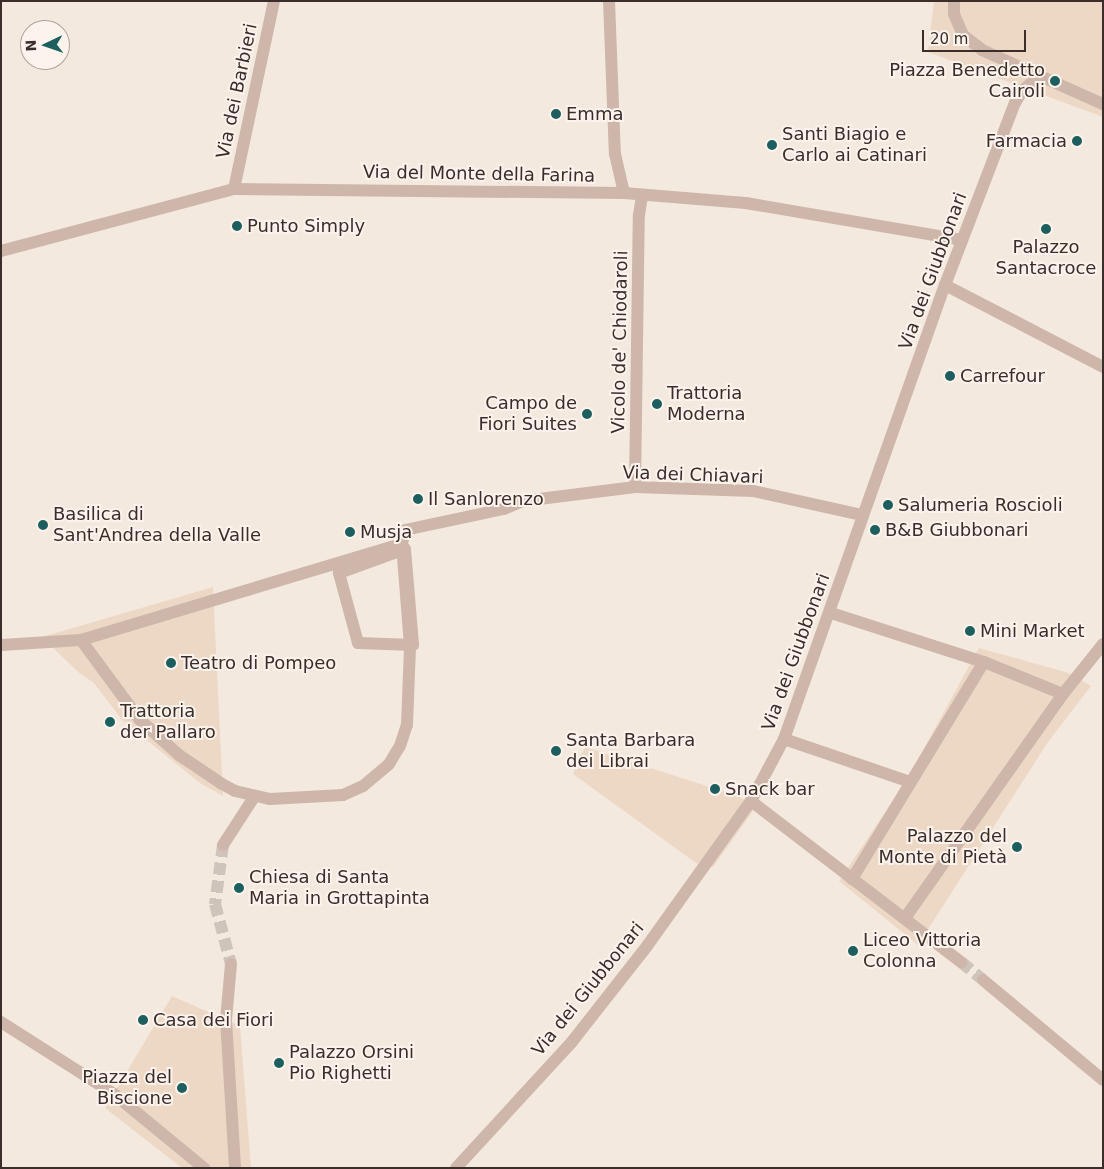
<!DOCTYPE html>
<meta charset="utf-8">
<style>
body{margin:0}
#map{position:relative;width:1104px;height:1169px;overflow:hidden;background:#f4e9df;font-family:"DejaVu Sans",sans-serif}
div>[style]{position:absolute}
.plaza>*{inset:0;background:#edd8c6}
.minor-tunnel>*{height:12px;margin-top:-6px;transform-origin:0;background:repeating-linear-gradient(90deg,#cfc4bb 0 12px,transparent 0 18px)}
.minor>*{height:12px;margin:-6px;padding:0 6px;transform-origin:6px;border-radius:6px;background:#ceb7aa}
.dots>*{width:14px;height:14px;translate:-50% -50%;box-sizing:border-box;border:2px solid #fbf3ec;border-radius:50%}
span{translate:-50% -50%;white-space:nowrap;text-align:center;line-height:1.15;-webkit-text-stroke:4px #fbf3ec;paint-order:stroke}
.poi-label{font-size:18px;color:#3b2e2a}
.right{translate:-100% -50%;text-align:right}
.left{translate:0 -50%;text-align:left}
.street-label{font-size:18px;color:#3b2e2a}
.frame{position:absolute;inset:0;border:2px solid #3b2e2a;pointer-events:none}
.north{position:absolute;left:20px;top:20px;width:50px;height:50px;box-sizing:border-box;background:#fbf3ec;border:1px solid #aea49e;border-radius:50%;rotate:267deg;font-size:14px;font-weight:700;line-height:20px;text-align:center;color:#3b2e2a}
.north::after{content:'';display:block;margin:auto;width:18px;height:22px;background:#1d5f5e;clip-path:polygon(50% 0,100% 100%,50% 72%,0 100%)}
.scale{position:absolute;left:922px;top:30px;width:104px;height:22px;box-sizing:border-box;border:2px solid #3b2e2a;border-top:0;padding-left:6px;font-size:15px;line-height:18px;white-space:nowrap;color:#3b2e2a;-webkit-text-stroke:4px #fbf3ec;paint-order:stroke}
</style>
<div id="map">
<div class="plaza">
<div style="clip-path:polygon(934px 1px,1103px 1px,1103px 117px,928px 52px)"></div>
<div style="clip-path:polygon(213px 587px,223px 796px,200px 783px,123px 721px,94px 683px,78px 672px,42px 637px)"></div>
<div style="clip-path:polygon(979px 648px,1069px 673px,1091px 686px,1048px 742px,918px 945px,839px 881px,906px 781px)"></div>
<div style="clip-path:polygon(585px 747px,741px 797px,753px 811px,713px 867px,696px 863px,573px 774px)"></div>
<div style="clip-path:polygon(172px 996px,240px 1026px,251px 1168px,182px 1168px,105px 1108px)"></div>
</div>
<div class="minor-tunnel">
<div style="left:223px;top:845px;width:60px;rotate:97.7deg"></div>
<div style="left:215px;top:904px;width:62px;rotate:75.1deg"></div>
<div style="left:961px;top:962px;width:28px;rotate:39deg"></div>
</div>
<div class="minor">
<div style="left:609px;top:1px;width:153px;rotate:87.8deg"></div>
<div style="left:615px;top:154px;width:40px;rotate:77deg"></div>
<div style="left:954px;top:1px;width:13px;rotate:90deg"></div>
<div style="left:954px;top:14px;width:23px;rotate:67deg"></div>
<div style="left:963px;top:35px;width:24px;rotate:38deg"></div>
<div style="left:982px;top:50px;width:133px;rotate:24.1deg"></div>
<div style="left:234px;top:189px;width:192px;rotate:-78deg"></div>
<div style="left:1px;top:251px;width:241px;rotate:-14.9deg"></div>
<div style="left:234px;top:189px;width:390px;rotate:0.6deg"></div>
<div style="left:624px;top:193px;width:122px;rotate:4.7deg"></div>
<div style="left:746px;top:203px;width:219px;rotate:9.7deg"></div>
<div style="left:945px;top:285px;width:178px;rotate:27.4deg"></div>
<div style="left:635px;top:487px;width:272px;rotate:-89.2deg"></div>
<div style="left:639px;top:215px;width:18px;rotate:-81deg"></div>
<div style="left:405px;top:549px;width:96px;rotate:85.2deg"></div>
<div style="left:413px;top:645px;width:55px;rotate:-177.9deg"></div>
<div style="left:358px;top:643px;width:73px;rotate:-105.2deg"></div>
<div style="left:339px;top:573px;width:70px;rotate:-20deg"></div>
<div style="left:831px;top:613px;width:161px;rotate:17.8deg"></div>
<div style="left:81px;top:640px;width:99px;rotate:53.6deg"></div>
<div style="left:140px;top:720px;width:52px;rotate:41.9deg"></div>
<div style="left:179px;top:755px;width:52px;rotate:34deg"></div>
<div style="left:222px;top:784px;width:15px;rotate:28deg"></div>
<div style="left:235px;top:791px;width:36px;rotate:13deg"></div>
<div style="left:270px;top:799px;width:73px;rotate:-3.1deg"></div>
<div style="left:343px;top:795px;width:22px;rotate:-24deg"></div>
<div style="left:363px;top:786px;width:34px;rotate:-40deg"></div>
<div style="left:389px;top:764px;width:21px;rotate:-59deg"></div>
<div style="left:400px;top:746px;width:22px;rotate:-72deg"></div>
<div style="left:407px;top:725px;width:79px;rotate:-87.8deg"></div>
<div style="left:410px;top:646px;width:102px;rotate:-94.5deg"></div>
<div style="left:1px;top:645px;width:80px;rotate:-3.6deg"></div>
<div style="left:81px;top:640px;width:335px;rotate:-16.7deg"></div>
<div style="left:402px;top:544px;width:14px;rotate:-78deg"></div>
<div style="left:405px;top:530px;width:101px;rotate:-12deg"></div>
<div style="left:504px;top:509px;width:21px;rotate:-23deg"></div>
<div style="left:523px;top:501px;width:113px;rotate:-7.1deg"></div>
<div style="left:635px;top:487px;width:118px;rotate:1.9deg"></div>
<div style="left:753px;top:491px;width:112px;rotate:12.4deg"></div>
<div style="left:784px;top:739px;width:133px;rotate:18.8deg"></div>
<div style="left:751px;top:801px;width:265px;rotate:37.5deg"></div>
<div style="left:223px;top:845px;width:57px;rotate:-57.1deg"></div>
<div style="left:852px;top:879px;width:254px;rotate:-58.7deg"></div>
<div style="left:984px;top:662px;width:85px;rotate:22.1deg"></div>
<div style="left:905px;top:918px;width:274px;rotate:-54.8deg"></div>
<div style="left:1063px;top:694px;width:64px;rotate:-51.3deg"></div>
<div style="left:231px;top:964px;width:56px;rotate:95.1deg"></div>
<div style="left:226px;top:1020px;width:148px;rotate:86.5deg"></div>
<div style="left:983px;top:980px;width:156px;rotate:39.8deg"></div>
<div style="left:1px;top:1022px;width:134px;rotate:32.5deg"></div>
<div style="left:114px;top:1094px;width:117px;rotate:39.4deg"></div>
<div style="left:456px;top:1168px;width:170px;rotate:-47.4deg"></div>
<div style="left:571px;top:1043px;width:123px;rotate:-51.9deg"></div>
<div style="left:647px;top:946px;width:178px;rotate:-54.4deg"></div>
<div style="left:751px;top:801px;width:70px;rotate:-62deg"></div>
<div style="left:784px;top:739px;width:482px;rotate:-70.5deg"></div>
<div style="left:945px;top:285px;width:195px;rotate:-69deg"></div>
<div style="left:1015px;top:103px;width:14px;rotate:-60deg"></div>
<div style="left:1022px;top:91px;width:23px;rotate:-41deg"></div>
</div>
<div class="dots">
<div style="left:1055px;top:81px;background:#1d5f5e"></div>
<div style="left:556px;top:114px;background:#1d5f5e"></div>
<div style="left:1077px;top:141px;background:#1d5f5e"></div>
<div style="left:772px;top:145px;background:#1d5f5e"></div>
<div style="left:237px;top:226px;background:#1d5f5e"></div>
<div style="left:1046px;top:229px;background:#1d5f5e"></div>
<div style="left:950px;top:376px;background:#1d5f5e"></div>
<div style="left:657px;top:404px;background:#1d5f5e"></div>
<div style="left:587px;top:414px;background:#1d5f5e"></div>
<div style="left:418px;top:499px;background:#1d5f5e"></div>
<div style="left:888px;top:505px;background:#1d5f5e"></div>
<div style="left:43px;top:525px;background:#1d5f5e"></div>
<div style="left:875px;top:530px;background:#1d5f5e"></div>
<div style="left:350px;top:532px;background:#1d5f5e"></div>
<div style="left:970px;top:631px;background:#1d5f5e"></div>
<div style="left:171px;top:663px;background:#1d5f5e"></div>
<div style="left:110px;top:722px;background:#1d5f5e"></div>
<div style="left:556px;top:751px;background:#1d5f5e"></div>
<div style="left:715px;top:789px;background:#1d5f5e"></div>
<div style="left:1017px;top:847px;background:#1d5f5e"></div>
<div style="left:239px;top:888px;background:#1d5f5e"></div>
<div style="left:853px;top:951px;background:#1d5f5e"></div>
<div style="left:143px;top:1020px;background:#1d5f5e"></div>
<div style="left:279px;top:1063px;background:#1d5f5e"></div>
<div style="left:182px;top:1088px;background:#1d5f5e"></div>
</div>
<div class="poi-label">
<span class="right" style="left:1045px;top:81px">Piazza Benedetto<br>Cairoli</span>
<span class="left" style="left:566px;top:114px">Emma</span>
<span class="left" style="left:782px;top:145px">Santi Biagio e<br>Carlo ai Catinari</span>
<span class="right" style="left:1067px;top:141px">Farmacia</span>
<span class="left" style="left:247px;top:226px">Punto Simply</span>
<span style="left:1046px;top:258px">Palazzo<br>Santacroce</span>
<span class="left" style="left:960px;top:376px">Carrefour</span>
<span class="left" style="left:667px;top:404px">Trattoria<br>Moderna</span>
<span class="right" style="left:577px;top:414px">Campo de<br>Fiori Suites</span>
<span class="left" style="left:428px;top:499px">Il Sanlorenzo</span>
<span class="left" style="left:898px;top:505px">Salumeria Roscioli</span>
<span class="left" style="left:53px;top:525px">Basilica di<br>Sant'Andrea della Valle</span>
<span class="left" style="left:885px;top:530px">B&amp;B Giubbonari</span>
<span class="left" style="left:360px;top:532px">Musja</span>
<span class="left" style="left:980px;top:631px">Mini Market</span>
<span class="left" style="left:181px;top:663px">Teatro di Pompeo</span>
<span class="left" style="left:120px;top:722px">Trattoria<br>der Pallaro</span>
<span class="left" style="left:566px;top:751px">Santa Barbara<br>dei Librai</span>
<span class="left" style="left:725px;top:789px">Snack bar</span>
<span class="right" style="left:1007px;top:847px">Palazzo del<br>Monte di Pietà</span>
<span class="left" style="left:249px;top:888px">Chiesa di Santa<br>Maria in Grottapinta</span>
<span class="left" style="left:863px;top:951px">Liceo Vittoria<br>Colonna</span>
<span class="left" style="left:153px;top:1020px">Casa dei Fiori</span>
<span class="left" style="left:289px;top:1063px">Palazzo Orsini<br>Pio Righetti</span>
<span class="right" style="left:172px;top:1088px">Piazza del<br>Biscione</span>
</div>
<div class="street-label">
<span style="left:237px;top:91px;rotate:-78deg">Via dei Barbieri</span>
<span style="left:479px;top:174px;rotate:1deg">Via del Monte della Farina</span>
<span style="left:933px;top:271px;rotate:-70deg">Via dei Giubbonari</span>
<span style="left:620px;top:342px;rotate:-89deg">Vicolo de' Chiodaroli</span>
<span style="left:693px;top:475px;rotate:2deg">Via dei Chiavari</span>
<span style="left:796px;top:652px;rotate:-70deg">Via dei Giubbonari</span>
<span style="left:588px;top:989px;rotate:-51deg">Via dei Giubbonari</span>
</div>
<div class="frame"></div>
<div class="north">N</div>
<div class="scale">20 m</div>
</div>
